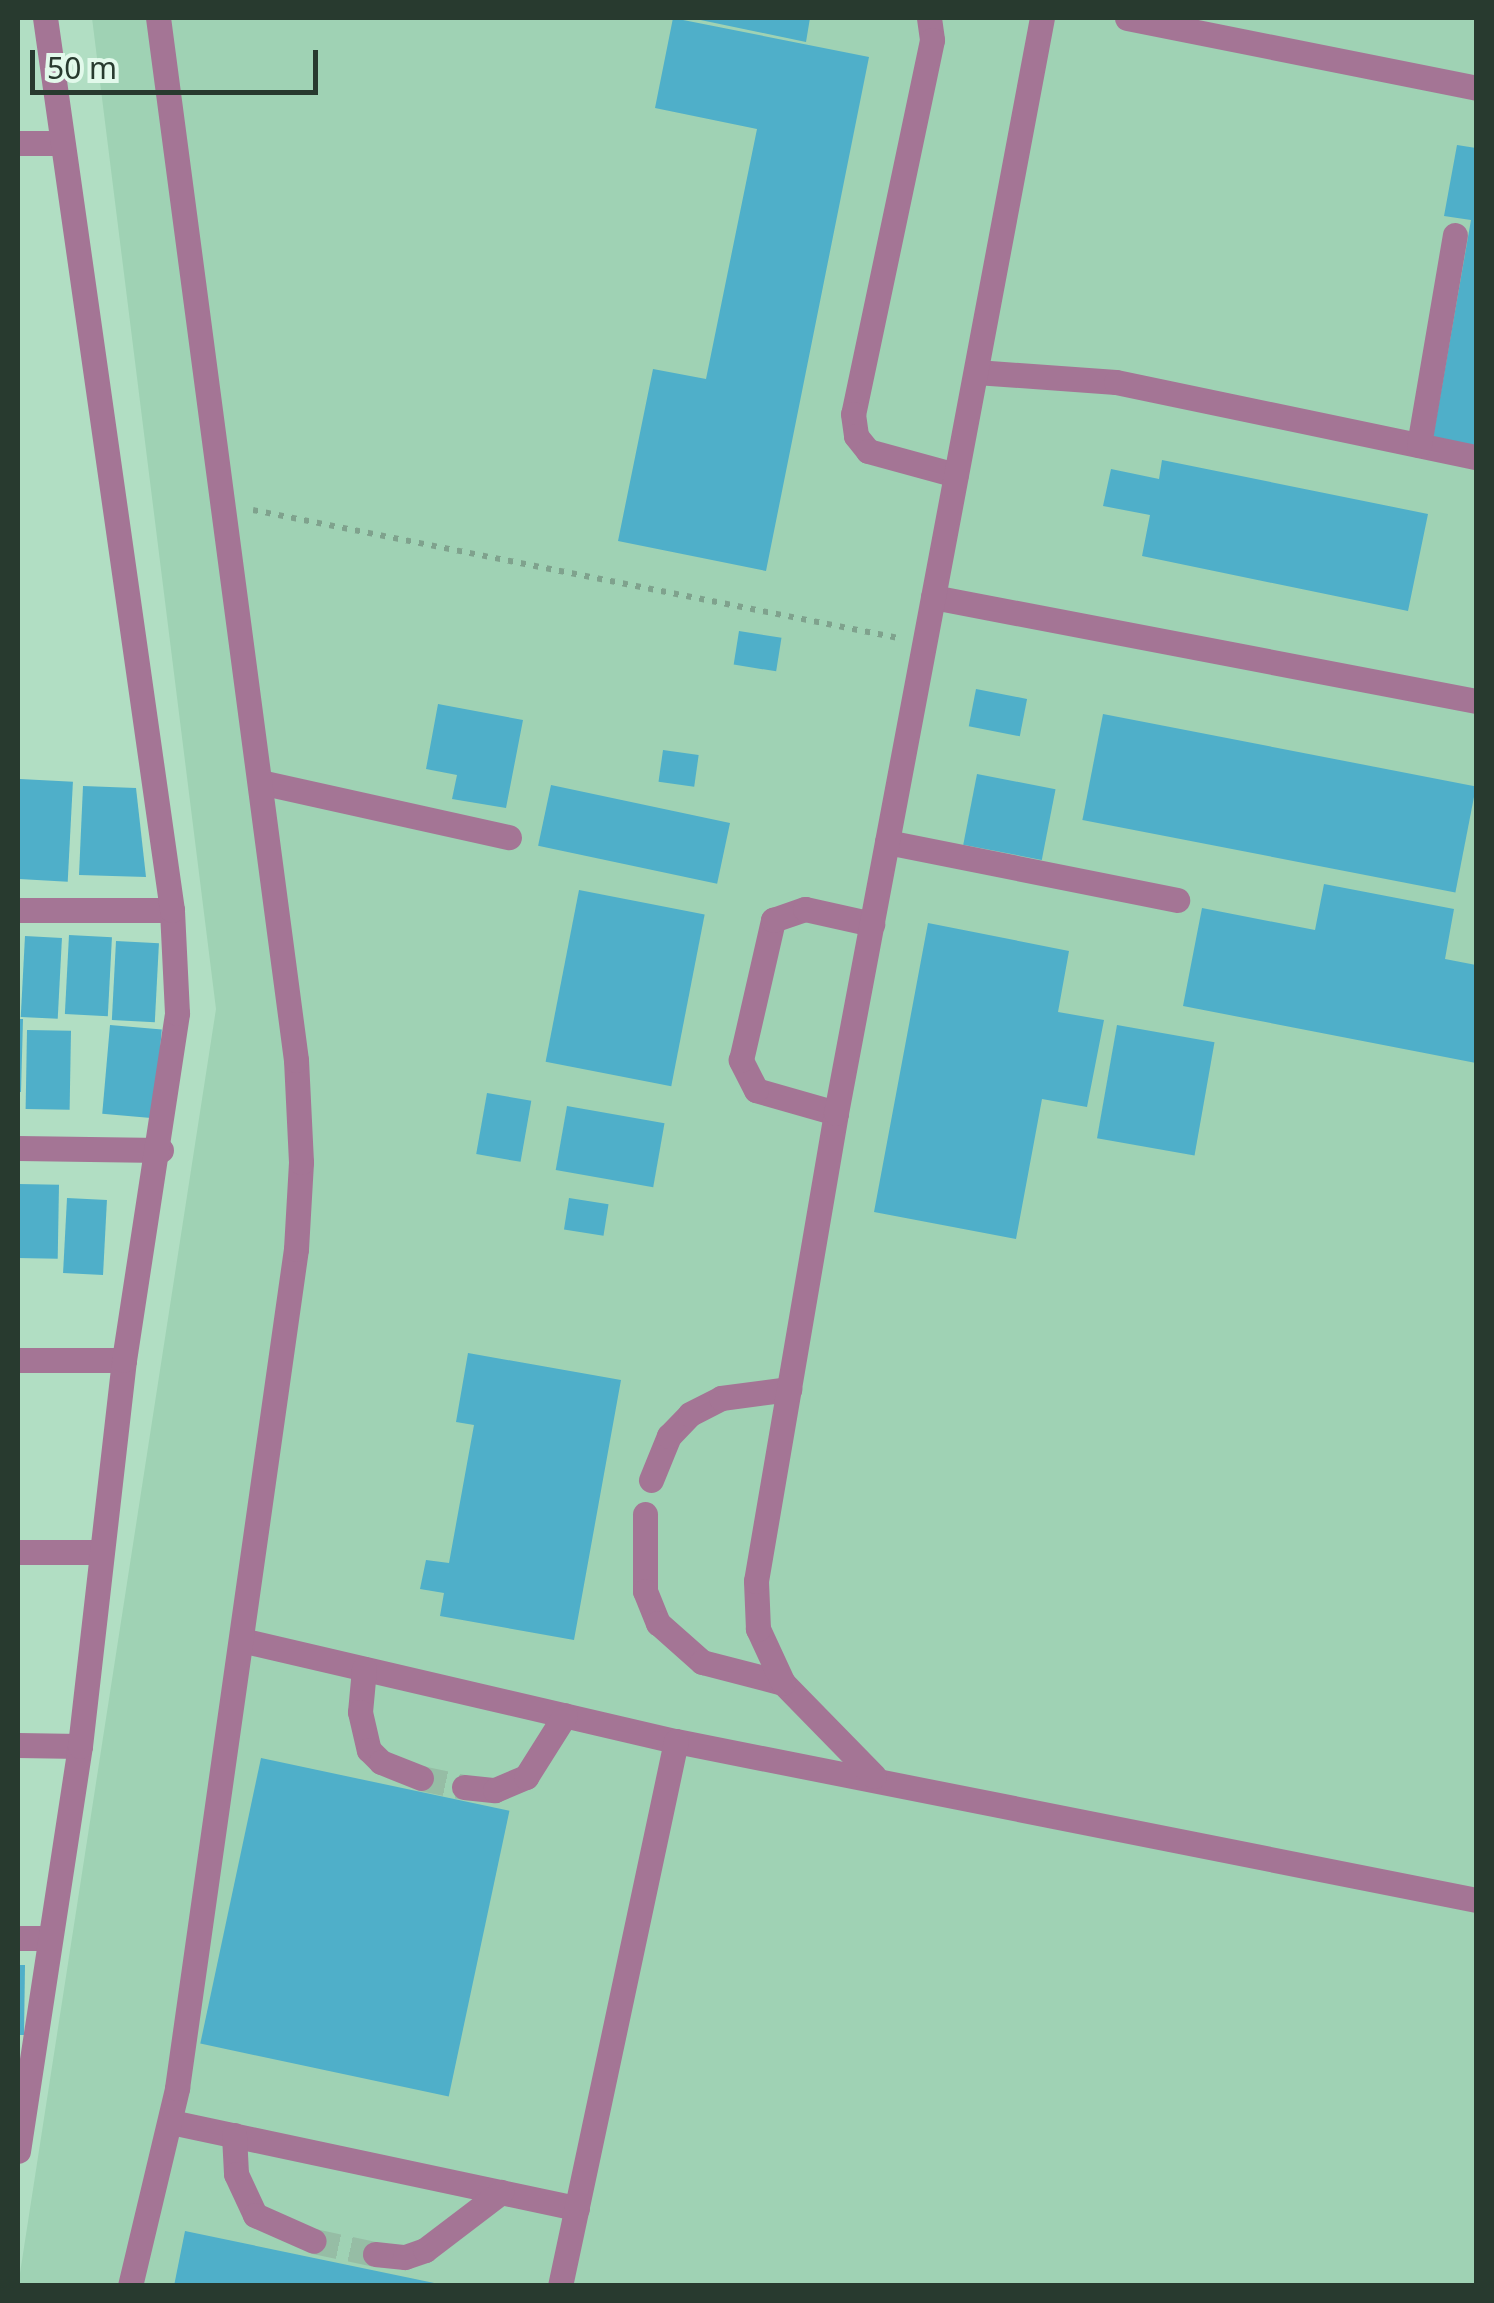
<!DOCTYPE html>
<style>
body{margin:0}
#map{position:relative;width:1494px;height:2303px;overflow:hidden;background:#b1dec3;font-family:"Noto Sans",sans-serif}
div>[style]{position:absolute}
.built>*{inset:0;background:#9fd2b4}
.building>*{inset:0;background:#4fafc9;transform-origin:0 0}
.minor-tunnel>*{height:25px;margin-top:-12.5px;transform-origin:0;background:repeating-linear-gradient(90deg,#96bda5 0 25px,transparent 0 37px)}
.path>*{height:6px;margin-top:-3px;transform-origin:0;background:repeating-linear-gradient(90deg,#7fa28d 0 5px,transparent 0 13px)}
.minor>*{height:25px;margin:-12.5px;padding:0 12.5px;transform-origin:12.5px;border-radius:12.5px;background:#a47595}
span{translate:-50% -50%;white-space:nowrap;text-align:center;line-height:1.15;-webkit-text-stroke:9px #e2f9eb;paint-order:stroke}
.frame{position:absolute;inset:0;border:20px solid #283a2f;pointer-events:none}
.scale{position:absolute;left:30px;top:50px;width:288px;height:45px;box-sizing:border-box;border:5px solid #283a2f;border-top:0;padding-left:12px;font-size:30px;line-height:35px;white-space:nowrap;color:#283a2f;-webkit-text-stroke:8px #e2f9eb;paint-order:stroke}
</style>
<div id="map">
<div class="built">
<div style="clip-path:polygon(92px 18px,1476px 18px,1476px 2285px,18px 2286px,216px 1009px)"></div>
</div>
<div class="building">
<div style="clip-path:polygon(673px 18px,869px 57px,766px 571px,618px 541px,653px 369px,706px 379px,757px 129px,655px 108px)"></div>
<div style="clip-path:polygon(691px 18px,810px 18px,806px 42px)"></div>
<div style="clip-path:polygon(1457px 145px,1476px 148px,1476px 450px,1432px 443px,1471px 220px,1444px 216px)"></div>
<div style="clip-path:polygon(1162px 460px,1428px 514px,1408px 611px,1142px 556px,1150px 515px,1103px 506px,1111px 469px,1159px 479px)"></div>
<div style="left:739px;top:631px;width:43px;height:34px;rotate:9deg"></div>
<div style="left:976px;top:689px;width:52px;height:38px;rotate:11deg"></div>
<div style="clip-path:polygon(438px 704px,523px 720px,506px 808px,452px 799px,457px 775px,426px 769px)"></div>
<div style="left:1103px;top:714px;width:380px;height:108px;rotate:11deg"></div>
<div style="left:663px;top:750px;width:36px;height:32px;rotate:8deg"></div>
<div style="left:977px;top:774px;width:80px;height:72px;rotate:11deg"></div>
<div style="left:20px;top:779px;width:53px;height:100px;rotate:3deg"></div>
<div style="left:551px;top:785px;width:183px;height:62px;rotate:12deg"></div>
<div style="clip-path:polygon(83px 786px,136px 788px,146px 877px,79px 875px)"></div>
<div style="clip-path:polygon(1324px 884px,1454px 909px,1445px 959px,1476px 965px,1476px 1063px,1183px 1006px,1202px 908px,1315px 930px)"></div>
<div style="left:579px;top:890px;width:128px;height:175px;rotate:11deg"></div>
<div style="clip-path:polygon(928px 923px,1069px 951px,1058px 1012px,1104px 1020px,1087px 1107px,1042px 1099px,1016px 1239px,874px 1212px)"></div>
<div style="left:69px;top:935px;width:43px;height:79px;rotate:3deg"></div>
<div style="left:25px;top:936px;width:37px;height:81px;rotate:3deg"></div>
<div style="left:116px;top:941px;width:43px;height:79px;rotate:3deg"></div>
<div style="clip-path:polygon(18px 1019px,23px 1019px,21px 1092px,18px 1092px)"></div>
<div style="left:110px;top:1025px;width:52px;height:89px;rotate:5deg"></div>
<div style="left:1117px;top:1025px;width:99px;height:115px;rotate:10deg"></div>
<div style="left:27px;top:1030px;width:44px;height:79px;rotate:1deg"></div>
<div style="left:487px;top:1093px;width:45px;height:62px;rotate:10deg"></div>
<div style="left:567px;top:1106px;width:99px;height:65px;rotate:10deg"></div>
<div style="left:19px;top:1184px;width:40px;height:74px;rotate:1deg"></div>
<div style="left:67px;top:1198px;width:40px;height:75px;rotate:3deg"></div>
<div style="left:569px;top:1198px;width:40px;height:32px;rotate:9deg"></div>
<div style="clip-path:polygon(468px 1353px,621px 1380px,574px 1640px,440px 1616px,444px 1593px,420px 1589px,426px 1560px,449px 1563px,474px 1425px,456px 1422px)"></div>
<div style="left:261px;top:1758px;width:254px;height:292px;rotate:12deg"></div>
<div style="clip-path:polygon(18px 1965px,25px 1965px,24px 2035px,18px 2035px)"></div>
<div style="clip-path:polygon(185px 2231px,439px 2284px,439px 2286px,174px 2286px)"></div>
</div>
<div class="minor-tunnel">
<div style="left:421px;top:1778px;width:44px;rotate:11.8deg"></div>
<div style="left:314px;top:2241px;width:62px;rotate:12deg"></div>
</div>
<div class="path">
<div style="left:253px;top:510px;width:658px;rotate:11.22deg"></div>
</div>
<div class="minor">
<div style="left:929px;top:18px;width:22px;rotate:82deg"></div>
<div style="left:932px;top:40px;width:382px;rotate:101.9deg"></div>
<div style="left:853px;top:414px;width:22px;rotate:82deg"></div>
<div style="left:856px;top:436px;width:19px;rotate:51deg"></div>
<div style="left:868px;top:451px;width:91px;rotate:15.3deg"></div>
<div style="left:1127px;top:18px;width:356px;rotate:11.3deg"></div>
<div style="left:18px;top:143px;width:44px"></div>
<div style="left:976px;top:372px;width:140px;rotate:4.1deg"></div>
<div style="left:1116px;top:382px;width:368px;rotate:11.8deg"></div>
<div style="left:1419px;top:445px;width:213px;rotate:-80.3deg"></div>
<div style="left:933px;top:597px;width:553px;rotate:10.84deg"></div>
<div style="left:260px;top:782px;width:255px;rotate:12.5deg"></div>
<div style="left:887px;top:842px;width:296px;rotate:11.3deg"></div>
<div style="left:18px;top:910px;width:154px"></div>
<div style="left:836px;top:1113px;width:83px;rotate:-164deg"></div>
<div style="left:756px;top:1090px;width:34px;rotate:-117deg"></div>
<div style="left:741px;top:1060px;width:144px;rotate:-77.1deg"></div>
<div style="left:773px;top:920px;width:34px;rotate:-19deg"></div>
<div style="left:805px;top:909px;width:69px;rotate:12.6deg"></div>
<div style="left:18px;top:1148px;width:143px;rotate:0.8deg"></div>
<div style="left:18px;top:1360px;width:106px"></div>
<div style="left:651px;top:1480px;width:48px;rotate:-67.8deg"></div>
<div style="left:669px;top:1436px;width:30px;rotate:-46deg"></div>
<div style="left:690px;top:1414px;width:35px;rotate:-27deg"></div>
<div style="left:721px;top:1398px;width:69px;rotate:-7.5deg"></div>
<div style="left:645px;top:1514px;width:77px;rotate:90deg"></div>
<div style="left:645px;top:1591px;width:35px;rotate:68deg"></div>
<div style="left:658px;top:1623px;width:59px;rotate:41.6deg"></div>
<div style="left:702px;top:1662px;width:84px;rotate:14.5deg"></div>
<div style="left:18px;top:1552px;width:83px"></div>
<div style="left:241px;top:1640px;width:447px;rotate:13.1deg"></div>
<div style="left:676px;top:1741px;width:816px;rotate:11.24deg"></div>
<div style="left:364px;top:1669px;width:43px;rotate:95.3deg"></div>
<div style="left:360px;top:1712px;width:39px;rotate:77deg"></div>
<div style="left:369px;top:1750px;width:17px;rotate:45deg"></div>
<div style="left:381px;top:1762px;width:43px;rotate:21.8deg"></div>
<div style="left:18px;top:1745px;width:62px;rotate:0.9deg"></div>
<div style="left:874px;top:1776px;width:130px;rotate:-134.4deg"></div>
<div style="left:783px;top:1683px;width:60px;rotate:-114.8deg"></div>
<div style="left:758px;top:1629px;width:48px;rotate:-92.4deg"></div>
<div style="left:756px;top:1581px;width:475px;rotate:-80.3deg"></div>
<div style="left:836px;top:1113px;width:1114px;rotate:-79.35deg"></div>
<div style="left:464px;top:1787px;width:31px;rotate:6deg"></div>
<div style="left:495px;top:1790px;width:34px;rotate:-23deg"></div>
<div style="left:526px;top:1777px;width:73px;rotate:-57.8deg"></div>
<div style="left:18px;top:1938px;width:28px"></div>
<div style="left:171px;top:2122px;width:415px;rotate:12deg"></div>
<div style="left:234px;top:2135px;width:39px;rotate:87deg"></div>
<div style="left:236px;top:2174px;width:45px;rotate:65.1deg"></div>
<div style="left:255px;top:2215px;width:64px;rotate:23.8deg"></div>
<div style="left:18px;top:2151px;width:410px;rotate:-81.3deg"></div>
<div style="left:80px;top:1746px;width:388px;rotate:-83.5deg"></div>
<div style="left:124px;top:1360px;width:351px;rotate:-81.3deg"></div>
<div style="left:177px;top:1013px;width:103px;rotate:-92.8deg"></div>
<div style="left:172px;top:910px;width:901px;rotate:-98.1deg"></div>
<div style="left:375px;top:2254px;width:30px;rotate:6deg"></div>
<div style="left:405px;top:2257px;width:21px;rotate:-19deg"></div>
<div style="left:425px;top:2250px;width:96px;rotate:-37.3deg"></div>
<div style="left:130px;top:2286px;width:204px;rotate:-76.6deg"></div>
<div style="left:177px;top:2088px;width:847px;rotate:-81.93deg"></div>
<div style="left:296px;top:1249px;width:87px;rotate:-86.7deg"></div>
<div style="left:301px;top:1162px;width:102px;rotate:-92.8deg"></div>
<div style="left:296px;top:1060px;width:1051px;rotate:-97.54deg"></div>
<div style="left:560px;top:2286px;width:557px;rotate:-77.98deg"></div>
</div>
<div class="frame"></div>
<div class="scale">50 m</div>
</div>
